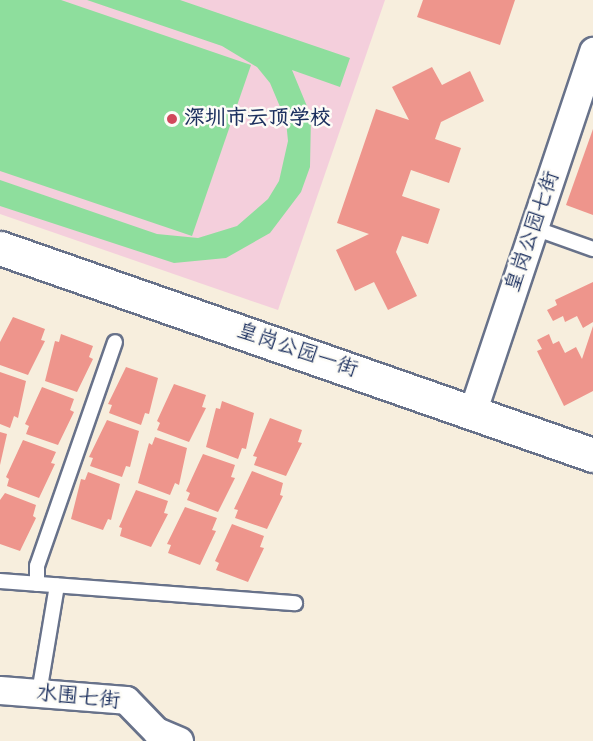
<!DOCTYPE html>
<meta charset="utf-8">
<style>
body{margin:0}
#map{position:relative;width:593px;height:741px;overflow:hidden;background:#f7eedd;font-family:"Indie Flower","LXGW WenKai TC",sans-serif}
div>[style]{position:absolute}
.built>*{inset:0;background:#f4cfdc}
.green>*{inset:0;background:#8ede9d}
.building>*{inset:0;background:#ee958c}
.roads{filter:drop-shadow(2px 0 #68728a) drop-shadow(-2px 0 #68728a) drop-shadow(0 2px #68728a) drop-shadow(0 -2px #68728a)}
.lane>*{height:14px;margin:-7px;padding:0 7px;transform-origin:7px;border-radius:7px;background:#fff}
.street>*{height:27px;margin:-13.5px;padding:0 13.5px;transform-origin:13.5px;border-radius:13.5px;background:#fff}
.secondary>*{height:33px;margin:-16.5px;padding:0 16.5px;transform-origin:16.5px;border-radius:16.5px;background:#fff}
.dots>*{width:16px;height:16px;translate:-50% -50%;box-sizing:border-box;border:3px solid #fdfcf7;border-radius:50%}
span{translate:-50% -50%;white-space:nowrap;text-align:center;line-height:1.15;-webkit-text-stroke:5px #fdfcf7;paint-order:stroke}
.poi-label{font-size:21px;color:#1b2f5e;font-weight:700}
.left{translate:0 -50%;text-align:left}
.street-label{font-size:21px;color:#1b2f5e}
</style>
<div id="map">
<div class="built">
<div style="clip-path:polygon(0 0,385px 0,278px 310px,0 214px)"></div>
</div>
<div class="green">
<div style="clip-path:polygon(0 0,61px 0,251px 65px,192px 236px,0 171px)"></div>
<div style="clip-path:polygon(87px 0,180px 0,350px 58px,340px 87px,292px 70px,311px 116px,310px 167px,301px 192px,270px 233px,226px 258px,174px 263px,0 206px,0 180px,157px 234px,198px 238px,237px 226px,268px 199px,279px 181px,288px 141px,286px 121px,270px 83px,257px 67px,222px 46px)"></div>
</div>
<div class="building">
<div style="clip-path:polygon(423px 0,515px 0,500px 45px,417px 17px)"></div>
<div style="clip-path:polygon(432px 67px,442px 85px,470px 71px,484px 101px,441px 122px,435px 139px,461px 148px,449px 183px,411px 170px,402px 196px,440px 209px,428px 244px,402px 236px,396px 252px,417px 296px,388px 310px,374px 282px,355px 291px,336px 250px,369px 234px,337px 223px,376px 109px,409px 120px,392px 87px)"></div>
<div style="clip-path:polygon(593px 129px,593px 215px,566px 205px)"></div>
<div style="clip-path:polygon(593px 282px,593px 322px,583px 328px,577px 316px,565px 322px,563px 316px,553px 321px,547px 310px,557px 305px,555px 300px)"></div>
<div style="clip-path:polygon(13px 317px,45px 329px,41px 340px,45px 341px,28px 375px,0 365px,0 342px)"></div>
<div style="clip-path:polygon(593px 326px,593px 391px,564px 406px,537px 351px,542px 349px,537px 340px,549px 334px,553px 344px,559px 341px,565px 353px,576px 347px,582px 359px)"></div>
<div style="clip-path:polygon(61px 334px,93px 346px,89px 357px,93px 359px,77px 392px,45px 381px,55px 341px,59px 342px)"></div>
<div style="clip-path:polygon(126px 367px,158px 378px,149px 414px,145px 413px,141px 425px,109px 413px,112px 405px,108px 404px)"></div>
<div style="clip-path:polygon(0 372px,26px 381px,18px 418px,14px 416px,10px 428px,0 424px)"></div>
<div style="clip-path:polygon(174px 384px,206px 395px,202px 407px,206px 408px,189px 442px,157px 430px,160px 423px,157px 421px)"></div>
<div style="clip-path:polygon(42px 387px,74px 399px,70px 410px,74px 412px,58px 445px,26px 434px,29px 426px,25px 424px)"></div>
<div style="clip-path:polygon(222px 401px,254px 413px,246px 449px,242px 448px,238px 459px,206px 447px,216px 408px,220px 409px)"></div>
<div style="clip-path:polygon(270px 418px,302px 430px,298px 442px,302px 443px,286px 476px,254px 465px,257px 457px,253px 456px)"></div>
<div style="clip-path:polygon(107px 420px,139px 431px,130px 467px,126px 466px,122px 477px,90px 466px,93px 458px,89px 457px)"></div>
<div style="clip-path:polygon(0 432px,7px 434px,0 465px)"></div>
<div style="clip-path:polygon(155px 437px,187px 448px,179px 485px,175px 483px,170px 495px,138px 483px,149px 443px,152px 445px)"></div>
<div style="clip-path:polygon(23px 440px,56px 452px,51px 463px,55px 464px,39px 498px,7px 486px,9px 479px,6px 477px)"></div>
<div style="clip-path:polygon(203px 454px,235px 465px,231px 477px,235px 478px,218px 512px,187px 500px,190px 493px,186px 491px)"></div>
<div style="clip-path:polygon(252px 471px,283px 483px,280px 495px,283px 496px,267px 529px,235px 518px,238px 510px,234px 509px)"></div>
<div style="clip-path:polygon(88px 472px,120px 484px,111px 520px,108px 519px,103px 530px,71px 519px,81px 479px,85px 480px)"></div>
<div style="clip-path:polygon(136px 490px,168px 501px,164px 513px,168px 514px,151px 547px,120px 536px,122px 528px,119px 527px)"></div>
<div style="clip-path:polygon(5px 493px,36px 505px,33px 516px,36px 518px,20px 551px,0 544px,0 500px)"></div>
<div style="clip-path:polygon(185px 507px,217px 518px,212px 530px,216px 531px,200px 565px,168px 553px,171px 545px,167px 544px)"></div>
<div style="clip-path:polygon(232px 524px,264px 536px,260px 547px,264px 548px,248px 582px,216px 570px,219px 563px,215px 561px)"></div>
</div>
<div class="roads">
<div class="lane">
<div style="left:534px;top:228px;width:63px;rotate:19.6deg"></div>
<div style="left:0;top:581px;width:296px;rotate:4.3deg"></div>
<div style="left:37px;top:584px;width:18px;rotate:-90deg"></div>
<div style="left:37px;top:566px;width:237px;rotate:-70.8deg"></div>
<div style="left:39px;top:693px;width:109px;rotate:-80.5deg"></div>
</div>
<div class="street">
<div style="left:472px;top:413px;width:382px;rotate:-71.5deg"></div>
<div style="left:0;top:690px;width:126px;rotate:4.5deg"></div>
<div style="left:126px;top:700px;width:43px;rotate:45.9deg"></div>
<div style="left:156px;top:731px;width:25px;rotate:23deg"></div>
</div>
<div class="secondary">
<div style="left:0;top:248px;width:628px;rotate:19.24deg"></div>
</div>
</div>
<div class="dots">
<div style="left:172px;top:119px;background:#d1495b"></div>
</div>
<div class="poi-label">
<span class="left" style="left:184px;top:119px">深圳市云顶学校</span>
</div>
<div class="street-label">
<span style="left:533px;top:232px;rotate:-71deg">皇岗公园七街</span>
<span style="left:297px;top:351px;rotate:19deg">皇岗公园一街</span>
<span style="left:78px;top:698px;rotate:6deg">水围七街</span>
</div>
</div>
